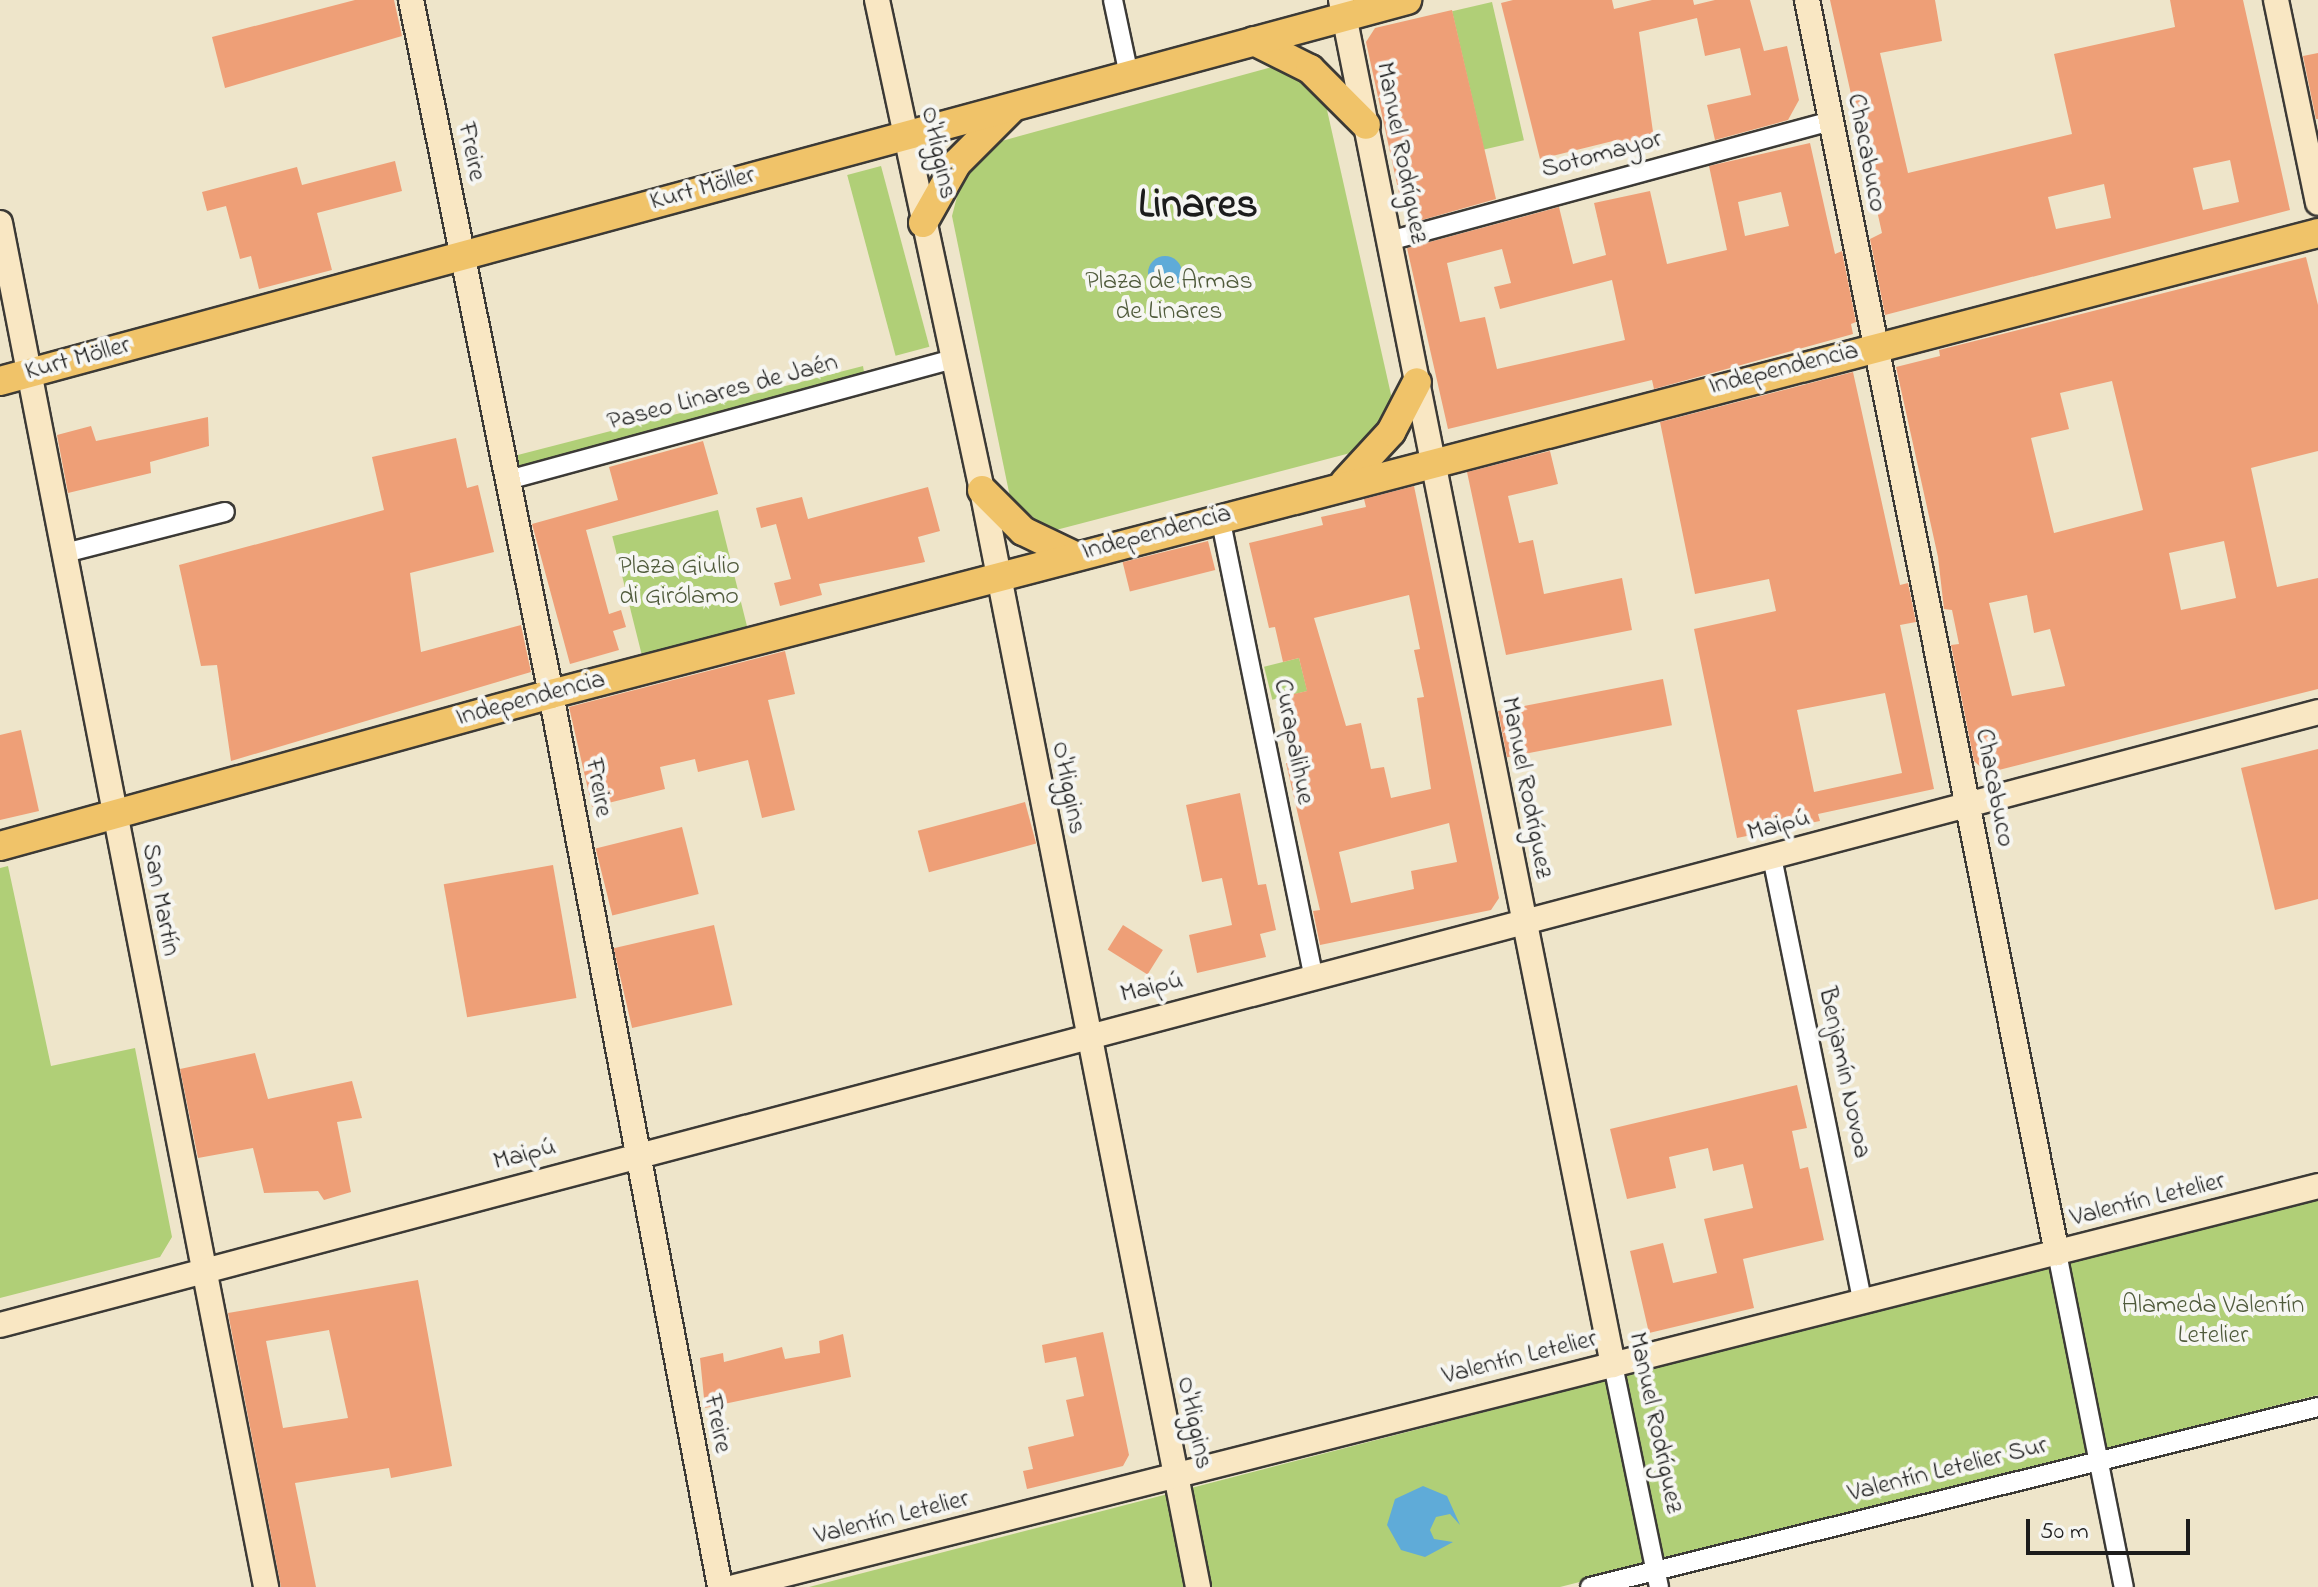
<!DOCTYPE html>
<meta charset="utf-8">
<style>
body{margin:0}
#map{position:relative;width:2318px;height:1587px;overflow:hidden;background:#eee5ca;font-family:"Indie Flower",sans-serif}
div>[style]{position:absolute}
.green>*{inset:0;background:#b0cf77;transform-origin:0 0}
.water>*{inset:0;background:#5fabd8}
.round{border-radius:50%}
.building>*{inset:0;background:#ee9f77;transform-origin:0 0}
.roads{filter:drop-shadow(2px 0 #3c3a36) drop-shadow(-2px 0 #3c3a36) drop-shadow(0 2px #3c3a36) drop-shadow(0 -2px #3c3a36)}
.street>*{height:18px;margin:-9px;padding:0 9px;transform-origin:9px;border-radius:9px;background:#fff}
.secondary>*{height:24px;margin:-12px;padding:0 12px;transform-origin:12px;border-radius:12px;background:#f9e7c3}
.primary>*{height:28px;margin:-14px;padding:0 14px;transform-origin:14px;border-radius:14px;background:#f0c369}
span{translate:-50% -50%;white-space:nowrap;text-align:center;line-height:1.15;-webkit-text-stroke:8px #f6f6f2;paint-order:stroke}
.street-label{font-size:26px;color:#1c1c1c}
.park-label{font-size:26px;color:#505b3c}
.town-label{font-size:42px;color:#1c1c1c;font-weight:700}
.scale{position:absolute;left:2026px;top:1519px;width:164px;height:36px;box-sizing:border-box;border:4px solid #1c1c1c;border-top:0;padding-left:10px;font-size:24px;line-height:28px;white-space:nowrap;color:#1c1c1c;-webkit-text-stroke:6px #f6f6f2;paint-order:stroke}
</style>
<div id="map">
<div class="green">
<div style="left:1492px;top:2px;width:142px;height:41px;rotate:77deg"></div>
<div style="clip-path:polygon(1279px 65px,1291px 68px,1325px 101px,1392px 399px,1388px 415px,1358px 451px,1056px 530px,1042px 525px,1010px 497px,952px 216px,961px 181px,998px 142px)"></div>
<div style="left:881px;top:166px;width:187px;height:35px;rotate:75deg"></div>
<div style="clip-path:polygon(863px 366px,865px 378px,513px 472px,510px 457px)"></div>
<div style="left:718px;top:510px;width:123px;height:109px;rotate:76deg"></div>
<div style="left:1299px;top:658px;width:34px;height:36px;rotate:76deg"></div>
<div style="clip-path:polygon(8px 866px,51px 1066px,135px 1048px,172px 1237px,160px 1257px,0 1298px,0 868px)"></div>
<div style="clip-path:polygon(2318px 1196px,2318px 1395px,1560px 1587px,809px 1587px)"></div>
</div>
<div class="water">
<div class="round" style="left:1148px;top:256px;width:34px;height:34px"></div>
<div style="clip-path:polygon(1423px 1486px,1447px 1496px,1460px 1525px,1450px 1514px,1436px 1517px,1430px 1530px,1434px 1539px,1453px 1542px,1425px 1557px,1401px 1550px,1387px 1525px,1395px 1499px)"></div>
</div>
<div class="building">
<div style="clip-path:polygon(355px 0,394px 0,402px 36px,225px 88px,212px 37px)"></div>
<div style="clip-path:polygon(1513px 0,1612px 0,1614px 9px,1652px 0,1693px 0,1696px 13px,1694px 5px,1715px 0,1750px 0,1764px 51px,1787px 46px,1799px 100px,1788px 120px,1715px 140px,1707px 105px,1751px 95px,1740px 48px,1705px 56px,1697px 18px,1639px 32px,1654px 139px,1618px 146px,1617px 140px,1540px 159px,1501px 3px)"></div>
<div style="clip-path:polygon(evenodd,1830px 0,1935px 0,1942px 41px,1880px 53px,1908px 173px,2072px 134px,2054px 54px,2175px 27px,2170px 0,2243px 0,2290px 210px,1885px 315px,1870px 239px,1882px 233px,1830px 0,2230px 160px,2239px 202px,2203px 210px,2193px 168px,2230px 160px,1830px 0,2104px 184px,2111px 218px,2056px 229px,2048px 197px,2104px 184px)"></div>
<div style="clip-path:polygon(1452px 10px,1496px 199px,1422px 220px,1402px 207px,1366px 42px,1375px 28px)"></div>
<div style="clip-path:polygon(2318px 53px,2318px 119px,2316px 119px,2303px 56px)"></div>
<div style="clip-path:polygon(evenodd,1810px 143px,1835px 254px,1842px 251px,1856px 322px,1851px 324px,1853px 334px,1654px 389px,1652px 380px,1448px 429px,1407px 248px,1559px 207px,1573px 264px,1606px 255px,1594px 203px,1650px 191px,1667px 264px,1727px 250px,1709px 166px,1810px 143px,1781px 192px,1789px 226px,1745px 236px,1738px 202px,1781px 192px,1810px 143px,1502px 249px,1511px 283px,1494px 287px,1500px 309px,1612px 280px,1625px 340px,1497px 369px,1485px 317px,1460px 322px,1447px 263px,1502px 249px)"></div>
<div style="clip-path:polygon(395px 161px,402px 191px,317px 213px,332px 270px,259px 289px,251px 256px,240px 259px,226px 206px,207px 211px,202px 192px,297px 167px,302px 185px)"></div>
<div style="clip-path:polygon(evenodd,2306px 257px,2318px 305px,2318px 451px,2251px 468px,2277px 587px,2318px 578px,2318px 689px,1987px 773px,1974px 761px,1951px 645px,1959px 644px,1952px 610px,1944px 609px,1938px 557px,1896px 367px,1940px 356px,1939px 350px,2306px 257px,2112px 381px,2143px 510px,2054px 533px,2031px 438px,2069px 429px,2060px 393px,2112px 381px,2306px 257px,2224px 541px,2236px 598px,2181px 610px,2169px 553px,2224px 541px,2306px 257px,2027px 595px,2034px 633px,2050px 629px,2065px 686px,2012px 696px,1989px 603px,2027px 595px)"></div>
<div style="clip-path:polygon(evenodd,1853px 372px,1900px 585px,1908px 583px,1916px 622px,1900px 625px,1934px 789px,1818px 814px,1820px 821px,1737px 838px,1694px 629px,1776px 611px,1769px 579px,1695px 594px,1660px 422px,1853px 372px,1885px 693px,1902px 773px,1814px 792px,1797px 710px,1885px 693px)"></div>
<div style="clip-path:polygon(208px 417px,209px 446px,150px 462px,151px 473px,68px 493px,57px 435px,91px 426px,96px 441px)"></div>
<div style="clip-path:polygon(456px 438px,467px 488px,478px 485px,494px 552px,410px 573px,421px 652px,521px 625px,531px 672px,231px 761px,217px 665px,201px 666px,179px 565px,384px 510px,372px 457px)"></div>
<div style="clip-path:polygon(703px 441px,718px 494px,586px 530px,609px 614px,621px 610px,626px 627px,613px 631px,619px 650px,570px 664px,532px 524px,618px 500px,609px 467px)"></div>
<div style="clip-path:polygon(1550px 451px,1558px 484px,1508px 496px,1519px 543px,1533px 540px,1544px 594px,1622px 578px,1632px 630px,1506px 655px,1467px 472px)"></div>
<div style="clip-path:polygon(evenodd,1414px 486px,1499px 898px,1491px 910px,1320px 945px,1313px 911px,1320px 910px,1286px 763px,1292px 761px,1277px 698px,1307px 691px,1299px 658px,1283px 662px,1275px 627px,1269px 628px,1249px 543px,1323px 525px,1321px 517px,1366px 507px,1364px 499px,1414px 486px,1409px 595px,1420px 649px,1414px 650px,1424px 697px,1417px 698px,1431px 789px,1391px 798px,1384px 767px,1371px 769px,1361px 723px,1346px 726px,1314px 618px,1409px 595px,1414px 486px,1449px 823px,1457px 862px,1411px 871px,1414px 889px,1351px 903px,1339px 852px,1449px 823px)"></div>
<div style="clip-path:polygon(928px 487px,940px 531px,918px 537px,925px 562px,819px 584px,822px 595px,780px 606px,774px 583px,791px 579px,776px 524px,761px 528px,756px 508px,802px 497px,808px 519px)"></div>
<div style="left:1208px;top:541px;width:30px;height:88px;rotate:76deg"></div>
<div style="clip-path:polygon(785px 651px,795px 694px,768px 700px,795px 810px,762px 818px,748px 760px,698px 772px,695px 759px,660px 767px,665px 789px,592px 807px,569px 707px)"></div>
<div style="left:1663px;top:679px;width:47px;height:168px;rotate:79deg"></div>
<div style="clip-path:polygon(21px 730px,39px 811px,0 820px,0 735px)"></div>
<div style="clip-path:polygon(2318px 749px,2318px 899px,2275px 910px,2241px 768px)"></div>
<div style="clip-path:polygon(1240px 793px,1258px 885px,1266px 884px,1276px 930px,1260px 934px,1266px 957px,1197px 973px,1189px 935px,1232px 925px,1222px 878px,1202px 882px,1186px 805px)"></div>
<div style="left:1025px;top:802px;width:43px;height:111px;rotate:75deg"></div>
<div style="left:682px;top:827px;width:69px;height:89px;rotate:76deg"></div>
<div style="left:553px;top:865px;width:135px;height:111px;rotate:80deg"></div>
<div style="left:714px;top:925px;width:82px;height:103px;rotate:77deg"></div>
<div style="left:1123px;top:925px;width:47px;height:29px;rotate:32deg"></div>
<div style="clip-path:polygon(255px 1053px,268px 1099px,352px 1081px,362px 1118px,337px 1122px,351px 1192px,324px 1200px,318px 1191px,264px 1193px,253px 1148px,198px 1158px,180px 1069px)"></div>
<div style="clip-path:polygon(1797px 1085px,1807px 1128px,1792px 1131px,1800px 1169px,1808px 1167px,1824px 1240px,1743px 1259px,1754px 1308px,1649px 1333px,1630px 1251px,1663px 1243px,1673px 1283px,1717px 1273px,1704px 1219px,1753px 1208px,1743px 1164px,1713px 1171px,1708px 1148px,1669px 1157px,1676px 1188px,1627px 1199px,1610px 1129px)"></div>
<div style="clip-path:polygon(evenodd,418px 1280px,452px 1466px,391px 1478px,389px 1468px,295px 1483px,316px 1587px,281px 1587px,228px 1313px,418px 1280px,329px 1330px,348px 1418px,283px 1428px,266px 1341px,329px 1330px)"></div>
<div style="clip-path:polygon(1103px 1332px,1129px 1455px,1123px 1466px,1027px 1489px,1023px 1471px,1033px 1469px,1028px 1447px,1074px 1436px,1066px 1400px,1084px 1396px,1076px 1357px,1045px 1363px,1042px 1345px)"></div>
<div style="clip-path:polygon(843px 1334px,851px 1377px,705px 1408px,700px 1358px,723px 1353px,724px 1362px,782px 1347px,785px 1359px,820px 1353px,819px 1341px)"></div>
</div>
<div class="roads">
<div class="street">
<div style="left:1113px;top:0;width:77px;rotate:78deg"></div>
<div style="left:1389px;top:241px;width:457px;rotate:-15.2deg"></div>
<div style="left:508px;top:480px;width:460px;rotate:-15.2deg"></div>
<div style="left:1220px;top:517px;width:468px;rotate:78.5deg"></div>
<div style="left:65px;top:553px;width:165px;rotate:-14.4deg"></div>
<div style="left:1772px;top:857px;width:451px;rotate:78.5deg"></div>
<div style="left:2057px;top:1253px;width:341px;rotate:78.7deg"></div>
<div style="left:1613px;top:1365px;width:227px;rotate:78.3deg"></div>
<div style="left:1590px;top:1587px;width:750px;rotate:-13.89deg"></div>
</div>
<div class="secondary">
<div style="left:411px;top:0;width:708px;rotate:78.59deg"></div>
<div style="left:551px;top:694px;width:909px;rotate:79.28deg"></div>
<div style="left:877px;top:0;width:501px;rotate:77.91deg"></div>
<div style="left:982px;top:490px;width:1118px;rotate:78.86deg"></div>
<div style="left:1341px;top:0;width:1392px;rotate:78.73deg"></div>
<div style="left:1807px;top:0;width:1278px;rotate:78.72deg"></div>
<div style="left:2276px;top:0;width:207px;rotate:78.3deg"></div>
<div style="left:0;top:223px;width:1390px;rotate:78.96deg"></div>
<div style="left:0;top:1325px;width:2398px;rotate:-14.81deg"></div>
<div style="left:735px;top:1587px;width:1633px;rotate:-14.21deg"></div>
</div>
<div class="primary">
<div style="left:1254px;top:41px;width:63px;rotate:26.6deg"></div>
<div style="left:1310px;top:69px;width:79px;rotate:45deg"></div>
<div style="left:923px;top:223px;width:69px;rotate:-60.5deg"></div>
<div style="left:957px;top:163px;width:76px;rotate:-45deg"></div>
<div style="left:0;top:381px;width:1458px;rotate:-15.15deg"></div>
<div style="left:1345px;top:482px;width:68px;rotate:-47.4deg"></div>
<div style="left:1391px;top:432px;width:56px;rotate:-62.5deg"></div>
<div style="left:982px;top:490px;width:58px;rotate:45deg"></div>
<div style="left:1023px;top:531px;width:58px;rotate:25.7deg"></div>
<div style="left:0;top:846px;width:572px;rotate:-15.42deg"></div>
<div style="left:551px;top:694px;width:1826px;rotate:-14.62deg"></div>
</div>
</div>
<div class="street-label">
<span style="left:470px;top:152px;rotate:79deg">Freire</span>
<span style="left:937px;top:153px;rotate:78deg">O'Higgins</span>
<span style="left:1400px;top:153px;rotate:79deg">Manuel Rodríguez</span>
<span style="left:1865px;top:153px;rotate:79deg">Chacabuco</span>
<span style="left:1602px;top:156px;rotate:-15deg">Sotomayor</span>
<span style="left:703px;top:190px;rotate:-15deg">Kurt Möller</span>
<span style="left:78px;top:360px;rotate:-15deg">Kurt Möller</span>
<span style="left:1784px;top:370px;rotate:-14deg">Independencia</span>
<span style="left:723px;top:394px;rotate:-15deg">Paseo Linares de Jaén</span>
<span style="left:1157px;top:534px;rotate:-15deg">Independencia</span>
<span style="left:531px;top:700px;rotate:-15deg">Independencia</span>
<span style="left:1292px;top:742px;rotate:79deg">Curapalihue</span>
<span style="left:597px;top:788px;rotate:80deg">Freire</span>
<span style="left:1067px;top:788px;rotate:79deg">O'Higgins</span>
<span style="left:1525px;top:788px;rotate:79deg">Manuel Rodríguez</span>
<span style="left:1993px;top:788px;rotate:79deg">Chacabuco</span>
<span style="left:1779px;top:827px;rotate:-15deg">Maipú</span>
<span style="left:159px;top:900px;rotate:79deg">San Martín</span>
<span style="left:1152px;top:989px;rotate:-14deg">Maipú</span>
<span style="left:1843px;top:1073px;rotate:78deg">Benjamín Novoa</span>
<span style="left:525px;top:1156px;rotate:-15deg">Maipú</span>
<span style="left:2148px;top:1201px;rotate:-14deg">Valentín Letelier</span>
<span style="left:1520px;top:1359px;rotate:-14deg">Valentín Letelier</span>
<span style="left:1193px;top:1423px;rotate:78deg">O'Higgins</span>
<span style="left:1654px;top:1423px;rotate:78deg">Manuel Rodríguez</span>
<span style="left:716px;top:1424px;rotate:79deg">Freire</span>
<span style="left:1948px;top:1471px;rotate:-14deg">Valentín Letelier Sur</span>
<span style="left:892px;top:1519px;rotate:-14deg">Valentín Letelier</span>
</div>
<div class="park-label">
<span style="left:1169px;top:298px">Plaza de Armas<br>de Linares</span>
<span style="left:679px;top:583px">Plaza Giulio<br>di Girólamo</span>
<span style="left:2213px;top:1322px">Alameda Valentín<br>Letelier</span>
</div>
<div class="town-label">
<span style="left:1198px;top:206px">Linares</span>
</div>
<div class="scale">50 m</div>
</div>
